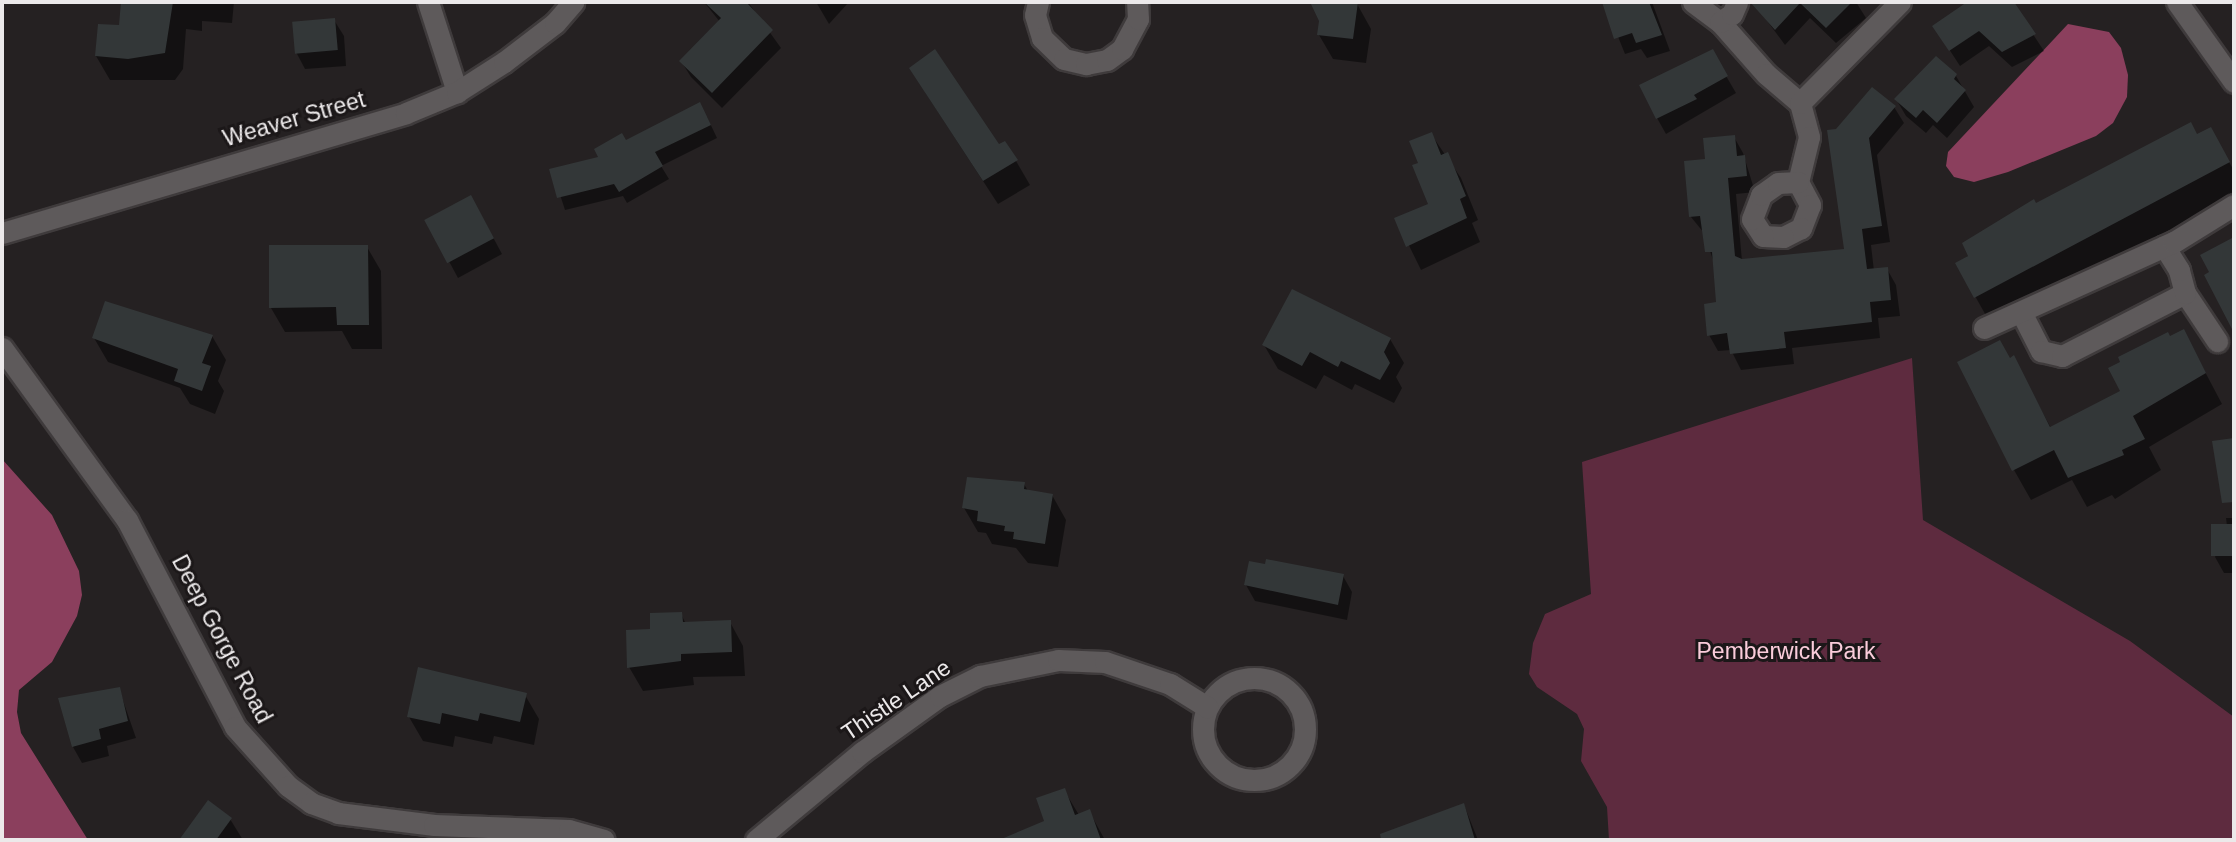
<!DOCTYPE html>
<style>
body{margin:0}
#map{position:relative;width:2236px;height:842px;overflow:hidden;background:#252122;font-family:Arial,sans-serif}
div>[style]{position:absolute}
.green>*{inset:0;background:#5e2b3f}
.water>*{inset:0;background:#8b3f5d}
.shadow>*{inset:0;background:#0007}
.building>*{inset:0;background:#333738;transform-origin:0 0}
.roads{filter:drop-shadow(2px 0 #3f3b3c) drop-shadow(-2px 0 #3f3b3c) drop-shadow(0 2px #3f3b3c) drop-shadow(0 -2px #3f3b3c)}
.minor>*{height:21px;margin:-10.5px;padding:0 10.5px;transform-origin:10.5px;border-radius:10.5px;background:#5e5a5b}
.minor>.ring{margin:-10.5px;padding:0;box-sizing:content-box;background:none;border:21px solid #5e5a5b;border-radius:50%}
span{translate:-50% -50%;white-space:nowrap;text-align:center;line-height:1.15;-webkit-text-stroke:6px #1b1718;paint-order:stroke}
.street-label{font-size:23px;color:#ece9ea}
.park-label{font-size:23px;color:#faccda}
.frame{position:absolute;inset:0;border:4px solid #ece9ea;pointer-events:none}
</style>
<div id="map">
<div class="green">
<div style="clip-path:polygon(1912px 358px,1923px 520px,2130px 641px,2234px 717px,2234px 840px,1609px 840px,1607px 807px,1581px 761px,1584px 729px,1577px 714px,1537px 687px,1529px 674px,1533px 643px,1545px 614px,1591px 594px,1582px 462px)"></div>
</div>
<div class="water">
<div style="clip-path:polygon(2068px 24px,2109px 32px,2121px 48px,2128px 75px,2127px 97px,2113px 123px,2096px 136px,2008px 172px,1974px 182px,1954px 177px,1946px 166px,1948px 152px)"></div>
<div style="clip-path:polygon(2px 459px,52px 515px,79px 571px,82px 595px,77px 616px,52px 662px,19px 690px,17px 712px,21px 733px,88px 840px,2px 840px)"></div>
</div>
<div class="shadow">
<div style="clip-path:polygon(123px 2px,234px 2px,232px 23px,202px 21px,202px 31px,186px 29px,183px 69px,175px 80px,110px 80px,96px 56px,121px 27px)"></div>
<div style="clip-path:polygon(704px 2px,748px 2px,781px 48px,722px 108px,691px 77px,681px 61px,720px 22px)"></div>
<div style="clip-path:polygon(816px 2px,849px 2px,829px 24px)"></div>
<div style="clip-path:polygon(1313px 2px,1356px 2px,1371px 29px,1366px 63px,1333px 59px,1319px 35px,1320px 21px)"></div>
<div style="clip-path:polygon(1604px 2px,1652px 2px,1670px 51px,1647px 58px,1641px 49px,1625px 54px)"></div>
<div style="clip-path:polygon(1760px 2px,1856px 2px,1866px 18px,1836px 43px,1810px 18px,1785px 45px,1762px 14px)"></div>
<div style="clip-path:polygon(1969px 2px,2012px 2px,2044px 51px,2012px 67px,1989px 46px,1960px 66px,1934px 26px)"></div>
<div style="clip-path:polygon(334px 20px,344px 36px,346px 66px,305px 69px,296px 52px)"></div>
<div style="clip-path:polygon(1712px 52px,1736px 93px,1666px 134px,1657px 118px)"></div>
<div style="clip-path:polygon(1956px 76px,1974px 107px,1947px 138px,1933px 125px,1926px 133px,1906px 116px,1896px 99px)"></div>
<div style="clip-path:polygon(925px 92px,1016px 161px,1030px 185px,998px 204px)"></div>
<div style="clip-path:polygon(1894px 107px,1904px 123px,1877px 155px,1890px 242px,1871px 245px,1874px 271px,1887px 269px,1896px 285px,1900px 316px,1878px 318px,1880px 338px,1792px 348px,1794px 364px,1741px 370px,1731px 350px,1718px 351px,1709px 335px,1718px 304px,1715px 266px,1704px 233px,1691px 217px,1686px 162px,1707px 160px,1734px 137px,1743px 153px,1755px 192px,1736px 194px,1742px 261px,1846px 251px,1837px 130px)"></div>
<div style="clip-path:polygon(707px 117px,717px 138px,661px 166px,669px 179px,627px 203px,623px 196px,565px 210px,552px 170px,601px 158px)"></div>
<div style="clip-path:polygon(1431px 134px,1461px 178px,1478px 220px,1472px 223px,1480px 242px,1421px 270px,1396px 219px,1430px 205px,1420px 163px)"></div>
<div style="clip-path:polygon(2197px 136px,2228px 160px,2234px 171px,2234px 200px,1993px 328px,1957px 264px,2036px 206px)"></div>
<div style="clip-path:polygon(480px 213px,502px 254px,458px 278px,430px 226px)"></div>
<div style="clip-path:polygon(367px 247px,381px 271px,382px 349px,352px 349px,342px 331px,285px 332px,271px 308px)"></div>
<div style="clip-path:polygon(2184px 332px,2222px 404px,2149px 447px,2161px 470px,2115px 499px,2112px 495px,2087px 507px,2072px 480px,2031px 500px,2014px 470px,2010px 360px,2013px 358px,2051px 428px,2122px 392px,2170px 339px)"></div>
<div style="clip-path:polygon(212px 336px,226px 360px,218px 381px,224px 391px,215px 414px,190px 404px,180px 388px,108px 362px,94px 338px)"></div>
<div style="clip-path:polygon(1390px 339px,1404px 363px,1396px 377px,1402px 388px,1394px 403px,1355px 384px,1352px 390px,1324px 375px,1316px 389px,1278px 369px,1264px 345px)"></div>
<div style="clip-path:polygon(1024px 484px,1028px 491px,1052px 495px,1066px 520px,1058px 567px,1028px 563px,1016px 548px,992px 544px,986px 533px,978px 532px,964px 508px)"></div>
<div style="clip-path:polygon(2226px 518px,2234px 518px,2234px 573px,2224px 573px,2215px 557px,2227px 526px)"></div>
<div style="clip-path:polygon(1343px 576px,1352px 592px,1347px 620px,1255px 601px,1246px 585px)"></div>
<div style="clip-path:polygon(681px 614px,686px 624px,730px 622px,743px 646px,745px 676px,693px 677px,694px 685px,643px 691px,629px 667px)"></div>
<div style="clip-path:polygon(119px 689px,136px 738px,107px 746px,109px 756px,82px 763px,73px 747px)"></div>
<div style="clip-path:polygon(525px 695px,539px 719px,534px 745px,494px 736px,492px 744px,455px 736px,453px 747px,423px 741px,409px 717px)"></div>
<div style="clip-path:polygon(1064px 790px,1079px 815px,1089px 811px,1105px 840px,1008px 840px,1039px 829px)"></div>
<div style="clip-path:polygon(208px 803px,230px 819px,243px 840px,181px 840px)"></div>
<div style="clip-path:polygon(1464px 805px,1478px 840px,1403px 840px,1400px 830px)"></div>
</div>
<div class="building">
<div style="clip-path:polygon(121px 2px,173px 2px,165px 53px,128px 59px,95px 56px,98px 24px,119px 25px)"></div>
<div style="clip-path:polygon(704px 2px,746px 2px,773px 30px,712px 93px,679px 61px,721px 18px)"></div>
<div style="clip-path:polygon(1310px 2px,1358px 2px,1353px 39px,1317px 35px,1319px 21px)"></div>
<div style="clip-path:polygon(1602px 2px,1649px 2px,1662px 35px,1636px 43px,1632px 33px,1614px 39px)"></div>
<div style="clip-path:polygon(1750px 2px,1852px 2px,1826px 28px,1800px 3px,1775px 30px)"></div>
<div style="clip-path:polygon(1967px 2px,2014px 2px,2036px 34px,2002px 52px,1979px 31px,1949px 51px,1932px 26px)"></div>
<div style="left:335px;top:18px;width:32px;height:43px;rotate:85deg"></div>
<div style="clip-path:polygon(935px 49px,999px 144px,1005px 141px,1018px 160px,983px 181px,909px 68px)"></div>
<div style="clip-path:polygon(1713px 49px,1728px 76px,1694px 95px,1697px 99px,1656px 119px,1639px 85px)"></div>
<div style="clip-path:polygon(1936px 56px,1957px 74px,1954px 79px,1966px 90px,1937px 123px,1923px 110px,1916px 118px,1894px 99px)"></div>
<div style="clip-path:polygon(1872px 87px,1896px 106px,1869px 138px,1882px 226px,1862px 229px,1867px 269px,1888px 267px,1891px 300px,1870px 302px,1872px 322px,1784px 332px,1786px 348px,1730px 354px,1727px 333px,1707px 336px,1704px 304px,1716px 302px,1712px 252px,1705px 252px,1700px 216px,1689px 217px,1684px 161px,1705px 159px,1703px 138px,1735px 135px,1737px 156px,1745px 155px,1747px 176px,1728px 178px,1735px 256px,1742px 259px,1844px 249px,1827px 130px,1836px 129px)"></div>
<div style="clip-path:polygon(700px 102px,711px 125px,655px 152px,663px 166px,619px 192px,614px 184px,557px 198px,549px 169px,598px 157px,594px 149px,622px 133px,626px 140px)"></div>
<div style="clip-path:polygon(2191px 122px,2197px 134px,2211px 127px,2230px 162px,1974px 298px,1955px 263px,1968px 256px,1962px 243px,2034px 199px,2036px 203px)"></div>
<div style="clip-path:polygon(1432px 132px,1441px 155px,1448px 152px,1466px 196px,1460px 199px,1467px 218px,1406px 247px,1394px 218px,1428px 204px,1412px 165px,1418px 163px,1409px 141px)"></div>
<div style="left:471px;top:195px;width:49px;height:53px;rotate:62deg"></div>
<div style="clip-path:polygon(2234px 237px,2234px 333px,2204px 275px,2209px 272px,2200px 255px)"></div>
<div style="clip-path:polygon(269px 245px,368px 245px,369px 325px,337px 325px,336px 307px,269px 308px)"></div>
<div style="clip-path:polygon(1292px 289px,1391px 338px,1384px 352px,1390px 363px,1380px 380px,1341px 361px,1338px 367px,1310px 352px,1302px 366px,1262px 345px)"></div>
<div style="clip-path:polygon(105px 301px,213px 335px,202px 363px,211px 366px,202px 391px,174px 381px,178px 369px,92px 338px)"></div>
<div style="clip-path:polygon(2184px 329px,2206px 373px,2133px 416px,2145px 439px,2122px 450px,2124px 455px,2068px 478px,2054px 450px,2012px 471px,1957px 362px,2000px 340px,2010px 358px,2014px 355px,2050px 427px,2120px 391px,2108px 368px,2120px 362px,2118px 357px,2168px 332px,2170px 336px)"></div>
<div style="clip-path:polygon(2234px 438px,2234px 502px,2222px 503px,2212px 441px)"></div>
<div style="clip-path:polygon(967px 477px,1025px 482px,1024px 489px,1053px 494px,1045px 544px,1013px 539px,1014px 532px,1004px 531px,1005px 526px,977px 521px,978px 511px,962px 508px)"></div>
<div style="left:2234px;top:524px;width:32px;height:23px;rotate:90deg"></div>
<div style="clip-path:polygon(1266px 559px,1344px 574px,1338px 605px,1244px 585px,1249px 561px,1265px 564px)"></div>
<div style="clip-path:polygon(682px 612px,683px 622px,731px 620px,732px 652px,681px 654px,681px 661px,627px 668px,626px 630px,650px 629px,650px 613px)"></div>
<div style="clip-path:polygon(418px 667px,527px 693px,520px 722px,480px 713px,478px 721px,442px 713px,440px 724px,407px 717px)"></div>
<div style="clip-path:polygon(120px 687px,128px 721px,99px 729px,101px 739px,72px 747px,58px 698px)"></div>
<div style="clip-path:polygon(1065px 788px,1075px 815px,1090px 809px,1101px 840px,999px 840px,1044px 821px,1036px 798px)"></div>
<div style="clip-path:polygon(208px 800px,232px 818px,216px 840px,179px 840px)"></div>
<div style="clip-path:polygon(1464px 803px,1475px 840px,1381px 840px,1380px 834px)"></div>
</div>
<div class="roads">
<div class="minor">
<div style="left:428px;top:2px;width:95px;rotate:72.1deg"></div>
<div style="left:1038px;top:2px;width:13px;rotate:103deg"></div>
<div style="left:1035px;top:15px;width:24px;rotate:73deg"></div>
<div style="left:1042px;top:38px;width:30px;rotate:44deg"></div>
<div style="left:1064px;top:59px;width:23px;rotate:13deg"></div>
<div style="left:1086px;top:64px;width:21px;rotate:-11deg"></div>
<div style="left:1107px;top:60px;width:19px;rotate:-36deg"></div>
<div style="left:1122px;top:49px;width:34px;rotate:-62deg"></div>
<div style="left:1138px;top:19px;width:17px;rotate:-93deg"></div>
<div style="left:1693px;top:2px;width:34px;rotate:37deg"></div>
<div style="left:1720px;top:22px;width:69px;rotate:48.5deg"></div>
<div style="left:1766px;top:74px;width:45px;rotate:40.5deg"></div>
<div style="left:1800px;top:103px;width:35px;rotate:75deg"></div>
<div style="left:1809px;top:137px;width:46px;rotate:103.7deg"></div>
<div style="left:1798px;top:182px;width:26px;rotate:62deg"></div>
<div style="left:1810px;top:205px;width:25px;rotate:111deg"></div>
<div style="left:1801px;top:228px;width:20px;rotate:153deg"></div>
<div style="left:1783px;top:237px;width:20px;rotate:-177deg"></div>
<div style="left:1763px;top:236px;width:20px;rotate:-123deg"></div>
<div style="left:1752px;top:219px;width:26px;rotate:-69deg"></div>
<div style="left:1761px;top:195px;width:21px;rotate:-35deg"></div>
<div style="left:1778px;top:183px;width:20px;rotate:-3deg"></div>
<div style="left:2177px;top:2px;width:98px;rotate:54.5deg"></div>
<div style="left:1720px;top:22px;width:14px;rotate:-34deg"></div>
<div style="left:1732px;top:14px;width:13px;rotate:-67deg"></div>
<div style="left:1800px;top:103px;width:142px;rotate:-45.3deg"></div>
<div style="left:2px;top:233px;width:421px;rotate:-16.5deg"></div>
<div style="left:406px;top:113px;width:55px;rotate:-22.4deg"></div>
<div style="left:457px;top:92px;width:56px;rotate:-32.6deg"></div>
<div style="left:504px;top:62px;width:64px;rotate:-37.4deg"></div>
<div style="left:555px;top:23px;width:28px;rotate:-49deg"></div>
<div style="left:2185px;top:293px;width:58px;rotate:56.3deg"></div>
<div style="left:2021px;top:312px;width:44px;rotate:62.9deg"></div>
<div style="left:2041px;top:351px;width:22px;rotate:13deg"></div>
<div style="left:2062px;top:356px;width:138px;rotate:-27.1deg"></div>
<div style="left:2185px;top:293px;width:24px;rotate:-105deg"></div>
<div style="left:2179px;top:270px;width:28px;rotate:-122deg"></div>
<div style="left:1984px;top:328px;width:209px;rotate:-24.4deg"></div>
<div style="left:2174px;top:242px;width:70px;rotate:-31.7deg"></div>
<div style="left:2px;top:348px;width:213px;rotate:54deg"></div>
<div style="left:127px;top:520px;width:233px;rotate:62.4deg"></div>
<div style="left:235px;top:727px;width:79px;rotate:48.1deg"></div>
<div style="left:288px;top:786px;width:29px;rotate:36deg"></div>
<div style="left:311px;top:803px;width:29px;rotate:20deg"></div>
<div style="left:338px;top:813px;width:97px;rotate:7.1deg"></div>
<div style="left:434px;top:825px;width:135px;rotate:2.1deg"></div>
<div style="left:569px;top:830px;width:36px;rotate:16deg"></div>
<div class="ring" style="left:1203px;top:678px;width:81px;height:81px"></div>
<div style="left:756px;top:840px;width:138px;rotate:-39.7deg"></div>
<div style="left:862px;top:752px;width:96px;rotate:-35.7deg"></div>
<div style="left:940px;top:696px;width:45px;rotate:-26.6deg"></div>
<div style="left:980px;top:676px;width:80px;rotate:-11.6deg"></div>
<div style="left:1058px;top:660px;width:47px;rotate:2.4deg"></div>
<div style="left:1105px;top:662px;width:69px;rotate:18.7deg"></div>
<div style="left:1170px;top:684px;width:44px;rotate:31.9deg"></div>
</div>
</div>
<div class="street-label">
<span style="left:294px;top:119px;rotate:-16deg">Weaver Street</span>
<span style="left:222px;top:639px;rotate:62deg">Deep Gorge Road</span>
<span style="left:896px;top:700px;rotate:-34deg">Thistle Lane</span>
</div>
<div class="park-label">
<span style="left:1786px;top:651px">Pemberwick Park</span>
</div>
<div class="frame"></div>
</div>
